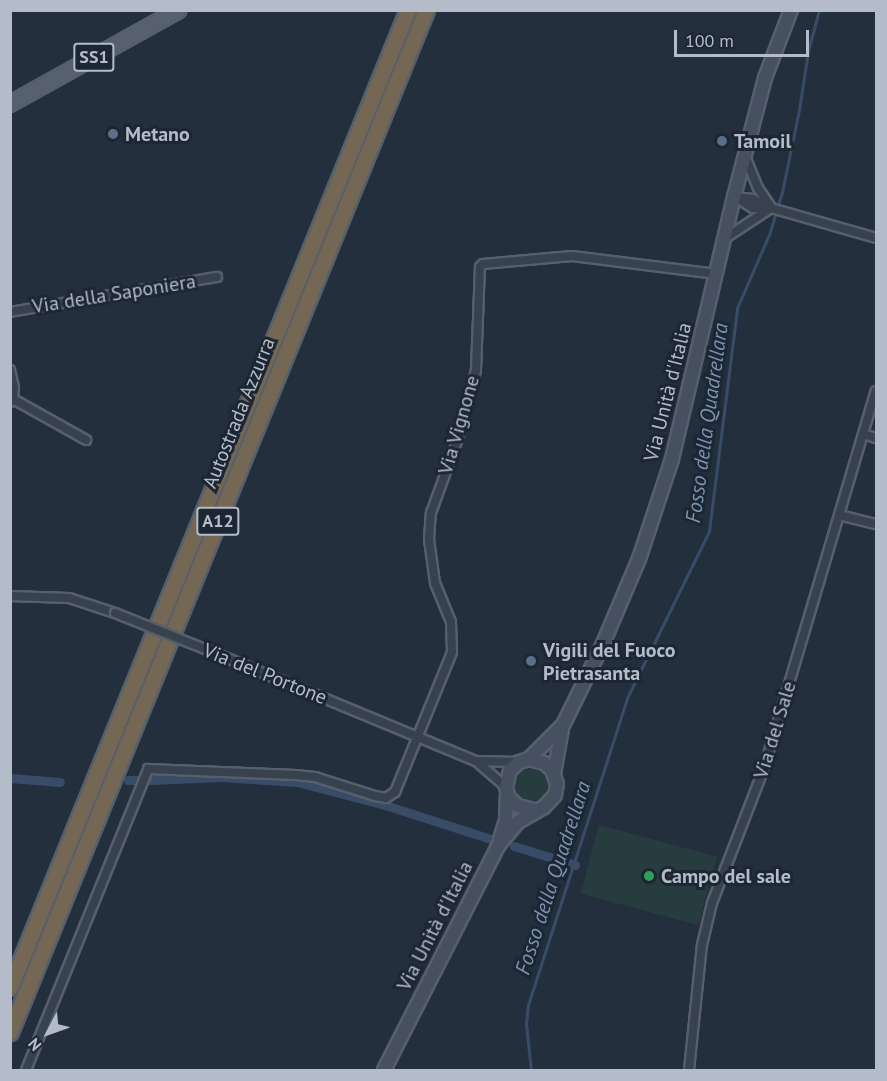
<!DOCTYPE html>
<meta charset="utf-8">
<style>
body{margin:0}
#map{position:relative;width:887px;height:1081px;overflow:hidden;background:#242f3e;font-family:"PT Sans",sans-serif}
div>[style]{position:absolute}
.green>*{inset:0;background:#263c3f;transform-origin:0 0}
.round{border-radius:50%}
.stream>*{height:3px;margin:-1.5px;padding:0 1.5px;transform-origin:1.5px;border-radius:1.5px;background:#394c67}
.canal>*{height:9px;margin:-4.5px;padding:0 4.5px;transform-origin:4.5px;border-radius:4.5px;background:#394c67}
.roads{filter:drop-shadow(2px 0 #565f6c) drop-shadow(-2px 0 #565f6c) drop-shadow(0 2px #565f6c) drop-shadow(0 -2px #565f6c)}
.street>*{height:8px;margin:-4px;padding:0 4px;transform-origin:4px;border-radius:4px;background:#38414e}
.secondary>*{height:12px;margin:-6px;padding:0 6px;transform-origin:6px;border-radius:6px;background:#465061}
.primary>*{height:14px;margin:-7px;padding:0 7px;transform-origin:7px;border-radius:7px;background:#56606e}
.highway>*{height:15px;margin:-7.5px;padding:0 7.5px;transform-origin:7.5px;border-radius:7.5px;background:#746855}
.bridges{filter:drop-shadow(2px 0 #565f6c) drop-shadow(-2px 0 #565f6c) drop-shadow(0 2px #565f6c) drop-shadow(0 -2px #565f6c)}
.street-bridge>*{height:8px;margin:-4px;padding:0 4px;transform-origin:4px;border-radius:4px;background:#38414e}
.dots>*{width:16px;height:16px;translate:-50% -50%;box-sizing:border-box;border:3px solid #1d2633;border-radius:50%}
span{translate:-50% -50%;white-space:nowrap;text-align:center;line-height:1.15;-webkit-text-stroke:6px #1d2633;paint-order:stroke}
.shield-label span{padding:2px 4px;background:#1d2633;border:2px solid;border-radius:4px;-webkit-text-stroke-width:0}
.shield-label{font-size:18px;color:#b4bcc9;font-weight:700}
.poi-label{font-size:20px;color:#b4bcc9;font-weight:700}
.left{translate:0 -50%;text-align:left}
.street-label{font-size:20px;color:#b4bcc9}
.water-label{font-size:21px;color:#7c92b1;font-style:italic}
.frame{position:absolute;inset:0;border:12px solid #b4bcc9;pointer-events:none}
.north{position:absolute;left:18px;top:1003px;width:60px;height:60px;-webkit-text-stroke:4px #1d2633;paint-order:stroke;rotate:229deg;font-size:16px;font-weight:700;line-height:24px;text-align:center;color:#b4bcc9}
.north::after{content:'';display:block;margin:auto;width:21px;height:27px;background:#b4bcc9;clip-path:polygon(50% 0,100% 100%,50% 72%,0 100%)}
.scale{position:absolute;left:674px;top:30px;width:135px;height:27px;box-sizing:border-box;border:3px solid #b4bcc9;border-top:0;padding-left:8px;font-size:18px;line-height:21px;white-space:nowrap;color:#b4bcc9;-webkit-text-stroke:4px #1d2633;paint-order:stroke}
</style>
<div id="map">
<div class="green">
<div class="round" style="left:515px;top:769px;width:32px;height:32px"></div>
<div style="left:599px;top:825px;width:122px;height:71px;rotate:15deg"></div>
</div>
<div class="stream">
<div style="left:531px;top:1070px;width:46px;rotate:-96.2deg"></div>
<div style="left:526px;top:1024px;width:19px;rotate:-84deg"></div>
<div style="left:528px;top:1005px;width:323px;rotate:-72.1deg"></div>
<div style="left:627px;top:698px;width:186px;rotate:-63.8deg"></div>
<div style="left:709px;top:531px;width:225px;rotate:-82.8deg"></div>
<div style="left:737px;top:308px;width:83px;rotate:-66.5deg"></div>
<div style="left:770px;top:232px;width:42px;rotate:-73.3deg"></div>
<div style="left:782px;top:192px;width:84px;rotate:-78.3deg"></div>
<div style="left:799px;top:110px;width:60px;rotate:-81.3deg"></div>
<div style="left:808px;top:51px;width:42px;rotate:-75deg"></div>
</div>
<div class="canal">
<div style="left:10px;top:778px;width:50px;rotate:4.6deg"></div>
<div style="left:128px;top:780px;width:11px"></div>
<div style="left:150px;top:780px;width:71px;rotate:-2.4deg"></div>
<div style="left:221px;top:777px;width:76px;rotate:3.8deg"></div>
<div style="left:297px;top:782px;width:91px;rotate:14.6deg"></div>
<div style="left:385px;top:805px;width:111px;rotate:17.8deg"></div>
<div style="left:514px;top:846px;width:64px;rotate:17.3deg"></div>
</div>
<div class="roads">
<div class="street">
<div style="left:745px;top:156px;width:35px;rotate:68deg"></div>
<div style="left:758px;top:188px;width:23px;rotate:56deg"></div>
<div style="left:734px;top:197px;width:19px;rotate:6deg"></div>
<div style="left:753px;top:199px;width:20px;rotate:27deg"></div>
<div style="left:771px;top:208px;width:109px;rotate:15.9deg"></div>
<div style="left:737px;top:198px;width:19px;rotate:32deg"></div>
<div style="left:753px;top:208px;width:16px"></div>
<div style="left:724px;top:239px;width:56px;rotate:-33.4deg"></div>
<div style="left:10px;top:312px;width:210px;rotate:-9.6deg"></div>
<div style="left:10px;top:370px;width:18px;rotate:77deg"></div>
<div style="left:14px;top:388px;width:11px;rotate:95deg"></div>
<div style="left:10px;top:402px;width:4px;rotate:-45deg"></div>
<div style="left:13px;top:399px;width:84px;rotate:29.3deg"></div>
<div style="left:863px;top:434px;width:14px;rotate:17deg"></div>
<div style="left:839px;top:515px;width:38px;rotate:14deg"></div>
<div style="left:10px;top:596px;width:59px;rotate:1.9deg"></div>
<div style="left:69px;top:598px;width:48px;rotate:18.1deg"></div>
<div style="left:215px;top:653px;width:282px;rotate:22.5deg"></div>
<div style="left:476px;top:761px;width:40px;rotate:41deg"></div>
<div style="left:477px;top:761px;width:41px;rotate:1.4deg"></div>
<div style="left:26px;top:1070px;width:325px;rotate:-67.9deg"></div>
<div style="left:148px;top:769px;width:148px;rotate:2.3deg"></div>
<div style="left:296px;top:775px;width:19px;rotate:6deg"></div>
<div style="left:315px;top:777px;width:63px;rotate:17.6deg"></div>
<div style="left:375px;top:796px;width:11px;rotate:10deg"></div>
<div style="left:386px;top:798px;width:11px;rotate:-34deg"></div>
<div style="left:395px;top:792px;width:151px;rotate:-67.8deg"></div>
<div style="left:452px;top:652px;width:30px;rotate:-92deg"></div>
<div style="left:451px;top:622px;width:42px;rotate:-112.3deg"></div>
<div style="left:435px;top:583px;width:44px;rotate:-97.8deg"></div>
<div style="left:429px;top:539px;width:26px;rotate:-86deg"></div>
<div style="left:431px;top:513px;width:82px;rotate:-70deg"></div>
<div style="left:459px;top:436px;width:68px;rotate:-75.6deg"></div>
<div style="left:476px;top:370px;width:103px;rotate:-87.8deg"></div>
<div style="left:480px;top:267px;width:4px;rotate:-45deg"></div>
<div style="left:483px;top:264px;width:89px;rotate:-5.1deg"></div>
<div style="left:572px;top:256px;width:146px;rotate:7.1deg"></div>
<div style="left:689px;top:1070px;width:126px;rotate:-84.1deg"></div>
<div style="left:702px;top:945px;width:43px;rotate:-76.6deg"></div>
<div style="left:712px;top:903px;width:145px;rotate:-68.9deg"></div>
<div style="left:764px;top:768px;width:393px;rotate:-73.5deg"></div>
</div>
<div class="secondary">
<div style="left:529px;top:759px;width:48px;rotate:-45deg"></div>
<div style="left:563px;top:725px;width:88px;rotate:-63.7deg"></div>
<div style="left:602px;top:646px;width:95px;rotate:-67deg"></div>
<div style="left:639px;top:559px;width:105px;rotate:-71.7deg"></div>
<div style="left:672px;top:459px;width:269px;rotate:-76.7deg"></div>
<div style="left:734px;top:197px;width:123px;rotate:-75.4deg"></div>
<div style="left:765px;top:78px;width:73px;rotate:-69.1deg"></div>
<div style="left:554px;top:774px;width:46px;rotate:-79.9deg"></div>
<div style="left:500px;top:839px;width:20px;rotate:-72deg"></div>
<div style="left:506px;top:820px;width:26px;rotate:-88deg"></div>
<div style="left:384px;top:1070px;width:251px;rotate:-63deg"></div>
<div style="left:498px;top:846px;width:31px;rotate:-50deg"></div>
<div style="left:518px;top:822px;width:30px;rotate:-30deg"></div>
<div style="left:544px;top:807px;width:16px;rotate:-47deg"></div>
<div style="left:555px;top:795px;width:11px;rotate:-80deg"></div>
<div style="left:557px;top:784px;width:15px;rotate:-110deg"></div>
<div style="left:552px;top:770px;width:11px;rotate:-139deg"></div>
<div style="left:544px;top:763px;width:16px;rotate:-165deg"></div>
<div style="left:529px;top:759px;width:10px;rotate:163deg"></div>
<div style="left:519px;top:762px;width:12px;rotate:138deg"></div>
<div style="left:510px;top:770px;width:17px;rotate:103deg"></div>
<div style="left:506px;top:787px;width:11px;rotate:75deg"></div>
<div style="left:509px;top:798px;width:12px;rotate:42deg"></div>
<div style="left:518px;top:806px;width:16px;rotate:14deg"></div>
</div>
<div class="primary">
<div style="left:10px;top:104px;width:193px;rotate:-29.1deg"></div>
</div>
<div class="highway">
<div style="left:10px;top:987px;width:1055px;rotate:-67.84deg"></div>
<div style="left:10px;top:1032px;width:1103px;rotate:-67.85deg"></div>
</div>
</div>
<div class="bridges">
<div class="street-bridge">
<div style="left:115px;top:613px;width:108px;rotate:21.8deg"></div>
</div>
</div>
<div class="dots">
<div style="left:113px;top:134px;background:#5c6f8a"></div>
<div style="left:722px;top:141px;background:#5c6f8a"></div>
<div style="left:531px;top:661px;background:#5c6f8a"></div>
<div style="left:649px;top:876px;background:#2e9e5b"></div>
</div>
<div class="shield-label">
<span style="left:94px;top:57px">SS1</span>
<span style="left:218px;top:521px">A12</span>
</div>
<div class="poi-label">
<span class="left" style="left:125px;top:134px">Metano</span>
<span class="left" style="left:734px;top:141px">Tamoil</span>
<span class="left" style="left:543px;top:662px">Vigili del Fuoco<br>Pietrasanta</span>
<span class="left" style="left:661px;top:876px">Campo del sale</span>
</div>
<div class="street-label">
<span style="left:114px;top:294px;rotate:-9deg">Via della Saponiera</span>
<span style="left:668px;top:392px;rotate:-76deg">Via Unità d'Italia</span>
<span style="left:239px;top:413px;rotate:-68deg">Autostrada Azzurra</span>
<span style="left:459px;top:425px;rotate:-74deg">Via Vignone</span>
<span style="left:265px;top:674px;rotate:22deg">Via del Portone</span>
<span style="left:775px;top:730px;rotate:-73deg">Via del Sale</span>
<span style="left:435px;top:926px;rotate:-63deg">Via Unità d'Italia</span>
</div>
<div class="water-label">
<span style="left:707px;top:423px;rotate:-82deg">Fosso della Quadrellara</span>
<span style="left:553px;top:878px;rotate:-72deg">Fosso della Quadrellara</span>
</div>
<div class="frame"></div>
<div class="north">N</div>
<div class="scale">100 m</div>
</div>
